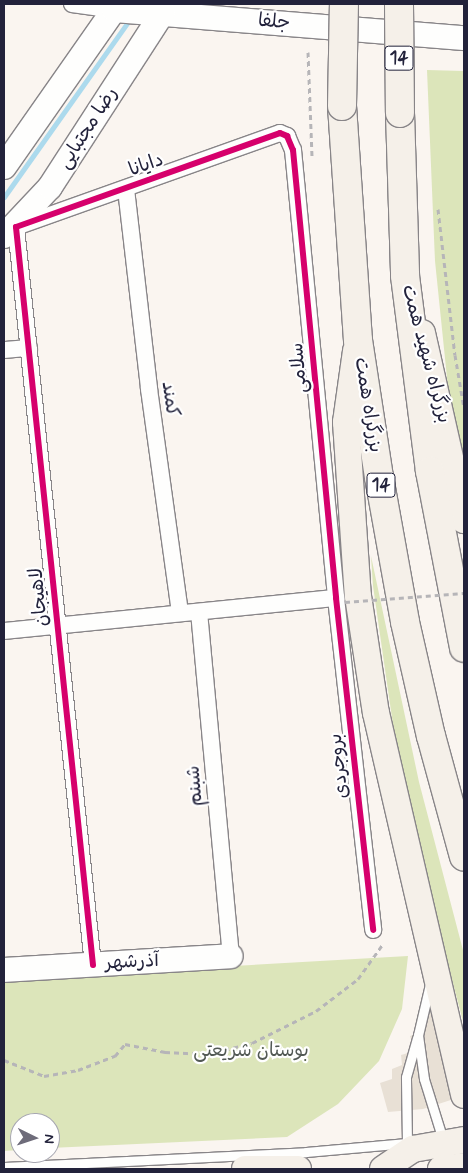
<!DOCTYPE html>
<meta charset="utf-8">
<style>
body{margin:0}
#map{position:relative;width:468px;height:1173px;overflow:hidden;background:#faf5f0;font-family:Mynerve,"Playpen Sans Arabic",sans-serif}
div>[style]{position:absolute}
.green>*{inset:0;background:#dce5ba}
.stream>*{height:5px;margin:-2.5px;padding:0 2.5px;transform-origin:2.5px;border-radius:2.5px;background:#acdaed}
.building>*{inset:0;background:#e8e0d5}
.path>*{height:3px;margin-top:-1.5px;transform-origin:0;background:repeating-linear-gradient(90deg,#b6b5b8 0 5px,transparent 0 9px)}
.roads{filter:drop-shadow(1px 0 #888588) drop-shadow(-1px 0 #888588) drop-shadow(0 1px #888588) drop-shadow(0 -1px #888588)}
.lane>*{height:9px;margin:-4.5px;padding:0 4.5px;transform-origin:4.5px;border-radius:4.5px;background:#fefefd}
.street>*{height:16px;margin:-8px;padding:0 8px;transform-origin:8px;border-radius:8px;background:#fefefd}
.secondary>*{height:24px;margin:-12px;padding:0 12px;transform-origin:12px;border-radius:12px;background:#fefefd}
.primary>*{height:26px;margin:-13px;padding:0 13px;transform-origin:13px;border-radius:13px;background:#f5f0e9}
.highway>*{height:28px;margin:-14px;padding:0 14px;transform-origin:14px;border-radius:14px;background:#f5f0e9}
.path-bridge>*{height:3px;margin-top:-1.5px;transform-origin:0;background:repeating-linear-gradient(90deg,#b6b5b8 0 5px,transparent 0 9px)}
.bridges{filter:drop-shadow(1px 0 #888588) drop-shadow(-1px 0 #888588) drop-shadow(0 1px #888588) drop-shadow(0 -1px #888588)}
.highway-bridge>*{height:28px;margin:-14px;padding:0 14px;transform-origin:14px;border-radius:14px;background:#f5f0e9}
.cycleway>*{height:6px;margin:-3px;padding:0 3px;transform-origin:3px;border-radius:3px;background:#d6006c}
span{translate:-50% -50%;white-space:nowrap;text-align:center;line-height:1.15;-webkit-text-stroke:4.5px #fff;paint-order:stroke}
.shield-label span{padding:1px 4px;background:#fff;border:1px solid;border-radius:4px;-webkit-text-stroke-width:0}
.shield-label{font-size:18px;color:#22223b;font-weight:700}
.street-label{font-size:19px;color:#22223b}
.park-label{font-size:19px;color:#525954}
.frame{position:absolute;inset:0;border:5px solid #22223b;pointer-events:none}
.north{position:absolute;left:10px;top:1113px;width:50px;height:50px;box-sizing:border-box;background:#fff;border:1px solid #a7a7b1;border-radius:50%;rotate:94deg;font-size:14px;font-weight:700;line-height:20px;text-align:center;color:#22223b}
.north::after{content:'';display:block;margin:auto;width:18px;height:22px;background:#6e6c7a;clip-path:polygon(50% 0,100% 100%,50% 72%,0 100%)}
</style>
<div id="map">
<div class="green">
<div style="clip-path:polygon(427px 70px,464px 71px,464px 488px,450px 407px,435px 261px)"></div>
<div style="clip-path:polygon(371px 556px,419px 782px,464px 954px,464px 1025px,403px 794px,373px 586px)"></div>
<div style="clip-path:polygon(408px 956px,402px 1009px,379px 1061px,338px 1104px,287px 1137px,50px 1148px,50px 1123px,20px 1123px,20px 1150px,4px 1151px,4px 979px)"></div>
</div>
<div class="stream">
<div style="left:4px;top:197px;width:213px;rotate:-54.7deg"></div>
</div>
<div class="building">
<div style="clip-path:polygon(432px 1013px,457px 1098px,423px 1109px,388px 1112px,380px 1083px,392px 1079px,392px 1069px,402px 1065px,401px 1055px,415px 1051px,410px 1036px,423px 1032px,418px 1016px)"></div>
</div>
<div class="path">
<div style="left:308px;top:52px;width:104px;rotate:87.8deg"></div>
<div style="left:438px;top:209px;width:147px;rotate:83.4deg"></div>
<div style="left:455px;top:355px;width:54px;rotate:80.4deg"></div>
<div style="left:4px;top:1060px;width:43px;rotate:21.8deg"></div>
<div style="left:44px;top:1076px;width:35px;rotate:-10deg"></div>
<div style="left:78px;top:1070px;width:40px;rotate:-21deg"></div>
<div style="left:115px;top:1056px;width:16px;rotate:-50deg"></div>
<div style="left:125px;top:1044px;width:41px;rotate:11.3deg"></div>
<div style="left:165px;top:1052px;width:42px;rotate:2.7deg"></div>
<div style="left:207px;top:1054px;width:46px;rotate:-13.7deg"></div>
<div style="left:252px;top:1043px;width:72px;rotate:-26.6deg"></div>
<div style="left:316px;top:1011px;width:53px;rotate:-37.3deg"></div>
<div style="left:358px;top:979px;width:43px;rotate:-54.5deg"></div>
</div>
<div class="roads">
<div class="lane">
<div style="left:430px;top:984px;width:52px;rotate:103.2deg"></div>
<div style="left:418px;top:1035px;width:44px;rotate:82.2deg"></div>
<div style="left:424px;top:1079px;width:64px;rotate:72.7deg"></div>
<div style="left:407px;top:1143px;width:66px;rotate:-90.9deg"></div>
<div style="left:406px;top:1077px;width:41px;rotate:-74.2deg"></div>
<div style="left:4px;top:1167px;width:302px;rotate:-2.8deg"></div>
<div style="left:306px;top:1152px;width:101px;rotate:-5.1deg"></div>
</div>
<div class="street">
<div style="left:72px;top:4px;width:42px;rotate:8.1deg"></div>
<div style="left:114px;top:10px;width:7px;rotate:-56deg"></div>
<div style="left:126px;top:189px;width:201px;rotate:83.4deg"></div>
<div style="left:149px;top:389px;width:226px;rotate:82.1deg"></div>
<div style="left:4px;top:350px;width:25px;rotate:-5deg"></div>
<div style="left:199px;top:612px;width:345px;rotate:84.7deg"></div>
<div style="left:4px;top:631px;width:334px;rotate:-5.7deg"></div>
<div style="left:93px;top:965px;width:742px;rotate:-95.96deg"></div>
<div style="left:16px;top:227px;width:280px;rotate:-19.6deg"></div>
<div style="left:280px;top:133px;width:8px;rotate:23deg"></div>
<div style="left:287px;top:136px;width:15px;rotate:67deg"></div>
<div style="left:293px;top:150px;width:450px;rotate:84.5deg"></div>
<div style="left:336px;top:598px;width:334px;rotate:83.6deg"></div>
</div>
<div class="secondary">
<div style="left:4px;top:167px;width:192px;rotate:-55deg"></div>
<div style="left:114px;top:10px;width:351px;rotate:4.6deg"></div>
<div style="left:4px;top:236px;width:67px;rotate:-46.8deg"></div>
<div style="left:50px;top:187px;width:208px;rotate:-57.1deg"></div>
<div style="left:4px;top:970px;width:227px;rotate:-3.5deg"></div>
</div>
<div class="primary">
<div style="left:422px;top:333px;width:192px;rotate:77.3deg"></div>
<div style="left:356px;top:351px;width:72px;rotate:98deg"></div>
<div style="left:346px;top:422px;width:174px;rotate:86.1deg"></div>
<div style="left:358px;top:596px;width:118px;rotate:81.3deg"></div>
<div style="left:376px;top:713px;width:392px;rotate:77deg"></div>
<div style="left:245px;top:1169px;width:53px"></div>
<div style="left:383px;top:1169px;width:36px;rotate:-34deg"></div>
<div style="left:413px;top:1149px;width:52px;rotate:-10deg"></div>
<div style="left:441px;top:1169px;width:23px;rotate:-7deg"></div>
</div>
<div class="highway">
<div style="left:342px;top:106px;width:235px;rotate:86.1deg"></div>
<div style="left:358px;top:340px;width:139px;rotate:81.3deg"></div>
<div style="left:379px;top:477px;width:147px;rotate:79.8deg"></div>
<div style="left:405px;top:622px;width:117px;rotate:77.2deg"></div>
<div style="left:431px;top:736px;width:125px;rotate:74.7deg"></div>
<div style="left:400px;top:113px;width:163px;rotate:88.2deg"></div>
<div style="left:405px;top:276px;width:197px;rotate:82.7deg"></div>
<div style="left:430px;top:471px;width:180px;rotate:79.1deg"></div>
</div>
</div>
<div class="path-bridge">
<div style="left:345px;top:602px;width:119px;rotate:-4.3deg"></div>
</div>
<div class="bridges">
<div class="highway-bridge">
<div style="left:399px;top:4px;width:109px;rotate:89.5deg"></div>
<div style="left:342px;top:106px;width:102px;rotate:-88.9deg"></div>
</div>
</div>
<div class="cycleway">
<div style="left:93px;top:965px;width:742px;rotate:-95.96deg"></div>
<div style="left:16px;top:227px;width:280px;rotate:-19.6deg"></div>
<div style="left:280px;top:133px;width:8px;rotate:23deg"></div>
<div style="left:287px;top:136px;width:15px;rotate:67deg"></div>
<div style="left:293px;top:150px;width:450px;rotate:84.5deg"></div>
<div style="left:336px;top:598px;width:334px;rotate:83.6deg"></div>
</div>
<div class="shield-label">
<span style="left:399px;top:58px">14</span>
<span style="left:381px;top:485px">14</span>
</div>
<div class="street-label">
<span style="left:274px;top:22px;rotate:5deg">جلفا</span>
<span style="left:88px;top:128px;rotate:-57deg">رضا مجتبایی</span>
<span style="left:146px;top:165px;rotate:-20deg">دایانا</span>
<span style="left:426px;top:354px;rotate:75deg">بزرگراه شهید همت</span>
<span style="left:299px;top:368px;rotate:-95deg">سلامی</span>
<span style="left:170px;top:399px;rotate:82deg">کمند</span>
<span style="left:368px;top:405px;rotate:81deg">بزرگراه همت</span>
<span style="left:39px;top:597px;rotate:-96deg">لاهیجان</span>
<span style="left:339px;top:766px;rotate:-96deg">بروجردی</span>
<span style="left:195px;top:786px;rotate:-95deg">شبنم</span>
<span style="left:132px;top:962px;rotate:-3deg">آذرشهر</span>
</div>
<div class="park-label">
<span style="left:251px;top:1051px">بوستان شریعتی</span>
</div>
<div class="frame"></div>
<div class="north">N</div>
</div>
